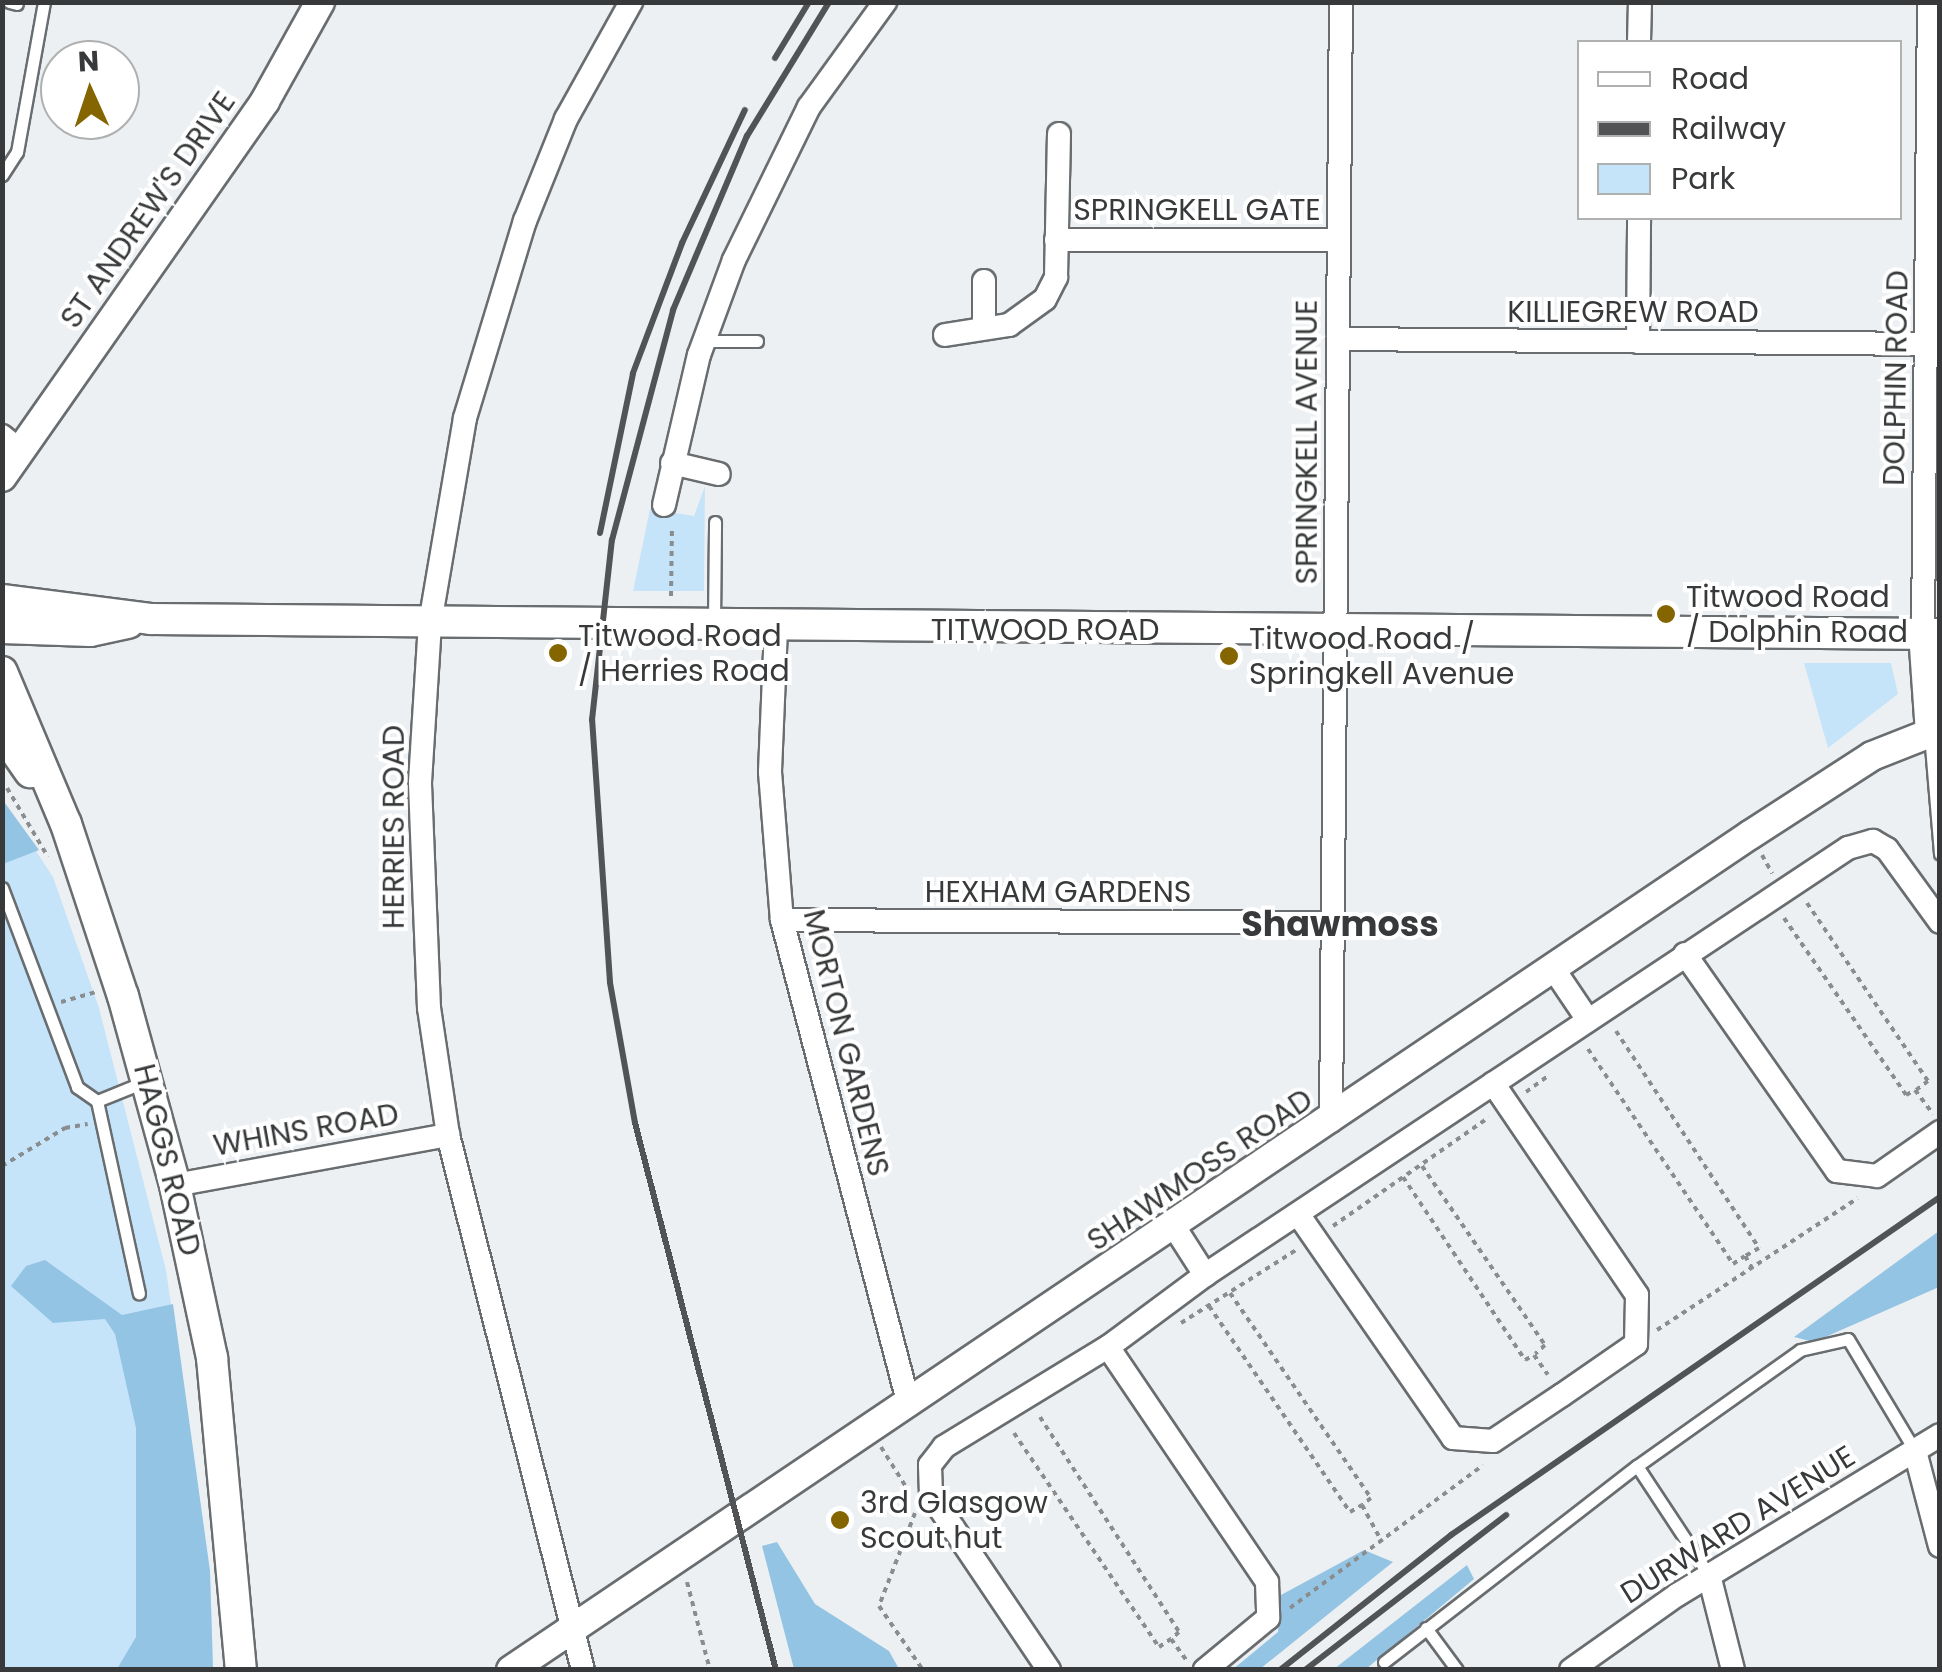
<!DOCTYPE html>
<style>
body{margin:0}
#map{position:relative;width:1942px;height:1672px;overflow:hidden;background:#edf0f3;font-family:Poppins,sans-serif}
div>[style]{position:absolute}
.green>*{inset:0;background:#c5e4f9}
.forest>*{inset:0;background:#94c4e3}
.path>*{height:4px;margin-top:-2px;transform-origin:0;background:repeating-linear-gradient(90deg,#8a8d8f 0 5px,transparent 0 10px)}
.roads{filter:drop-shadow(2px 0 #696d6f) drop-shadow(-2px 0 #696d6f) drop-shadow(0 2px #696d6f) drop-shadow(0 -2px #696d6f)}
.service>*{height:11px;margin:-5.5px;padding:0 5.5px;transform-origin:5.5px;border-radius:5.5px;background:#fff}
.minor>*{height:22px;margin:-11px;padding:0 11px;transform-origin:11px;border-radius:11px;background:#fff}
.tertiary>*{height:28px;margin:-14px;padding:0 14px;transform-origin:14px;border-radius:14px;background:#fff}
.secondary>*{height:30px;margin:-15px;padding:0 15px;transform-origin:15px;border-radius:15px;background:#fff}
.rail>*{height:6px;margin:-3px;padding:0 3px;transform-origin:3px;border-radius:3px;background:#515354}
.dots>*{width:28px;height:28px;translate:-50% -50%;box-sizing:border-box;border:5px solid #fff;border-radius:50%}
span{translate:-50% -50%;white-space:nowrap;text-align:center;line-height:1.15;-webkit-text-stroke:8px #fff;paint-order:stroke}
.street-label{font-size:30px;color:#37393a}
.poi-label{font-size:30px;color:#37393a}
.left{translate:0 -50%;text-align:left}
.quarter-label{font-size:35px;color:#37393a;font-weight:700}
.frame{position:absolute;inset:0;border:5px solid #37393a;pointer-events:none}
.legend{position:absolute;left:1577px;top:40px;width:325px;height:180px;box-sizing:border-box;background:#fff;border:2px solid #afb0b0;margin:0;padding:12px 18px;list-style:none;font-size:30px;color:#37393a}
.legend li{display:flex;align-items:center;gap:20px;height:50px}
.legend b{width:50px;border:2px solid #afb0b0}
.north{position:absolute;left:40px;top:40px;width:100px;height:100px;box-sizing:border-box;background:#fff;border:2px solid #afb0b0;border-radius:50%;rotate:357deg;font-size:28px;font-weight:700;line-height:40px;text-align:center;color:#37393a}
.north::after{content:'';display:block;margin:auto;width:35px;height:45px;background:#846500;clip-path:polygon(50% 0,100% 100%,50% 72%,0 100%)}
</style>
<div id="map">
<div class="green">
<div style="clip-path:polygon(705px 486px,704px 591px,633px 591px,650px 509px,694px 516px)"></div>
<div style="clip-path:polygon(1804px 663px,1891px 663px,1898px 694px,1828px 748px)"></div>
<div style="clip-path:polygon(2px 799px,53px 877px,99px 1008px,166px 1270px,210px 1571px,213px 1669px,3px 1669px)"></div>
</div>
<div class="forest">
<div style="clip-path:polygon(2px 799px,39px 850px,3px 864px,2px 864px)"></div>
<div style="clip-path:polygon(1939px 1231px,1939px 1287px,1814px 1342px,1794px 1337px)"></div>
<div style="clip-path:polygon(45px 1260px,122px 1315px,173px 1304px,210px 1571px,213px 1669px,117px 1669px,136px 1637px,136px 1428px,115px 1334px,105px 1319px,53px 1323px,11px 1286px,26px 1266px)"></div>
<div style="clip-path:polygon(777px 1542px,815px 1604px,889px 1651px,899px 1669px,794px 1669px,762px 1546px)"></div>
<div style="clip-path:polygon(1364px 1550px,1393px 1562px,1260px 1669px,1232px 1670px,1278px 1632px,1281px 1595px)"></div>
<div style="clip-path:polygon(1467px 1565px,1474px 1579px,1366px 1669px,1334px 1669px)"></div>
</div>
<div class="path">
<div style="left:671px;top:596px;width:70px;rotate:-89.2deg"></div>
<div style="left:7px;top:788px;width:80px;rotate:59.3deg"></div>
<div style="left:1762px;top:855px;width:21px;rotate:61deg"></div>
<div style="left:1807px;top:903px;width:215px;rotate:55.8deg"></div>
<div style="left:1928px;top:1081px;width:15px;rotate:143deg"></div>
<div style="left:1784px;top:918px;width:215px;rotate:55.4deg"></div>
<div style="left:1906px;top:1095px;width:10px;rotate:-29deg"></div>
<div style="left:1915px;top:1090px;width:30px;rotate:53deg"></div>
<div style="left:61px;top:1002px;width:35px;rotate:-16deg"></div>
<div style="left:1616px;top:1031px;width:260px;rotate:56.6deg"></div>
<div style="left:1759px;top:1248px;width:16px;rotate:150deg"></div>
<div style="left:1745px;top:1256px;width:14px;rotate:60deg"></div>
<div style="left:1588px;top:1049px;width:259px;rotate:56deg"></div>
<div style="left:1733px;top:1264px;width:14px;rotate:-34deg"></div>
<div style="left:1526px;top:1092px;width:26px;rotate:-36deg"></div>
<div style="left:2px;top:1166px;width:74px;rotate:-31.1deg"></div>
<div style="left:65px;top:1128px;width:23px;rotate:-10deg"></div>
<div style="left:1422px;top:1166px;width:217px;rotate:55.5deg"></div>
<div style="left:1545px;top:1345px;width:13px;rotate:138deg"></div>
<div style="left:1403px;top:1177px;width:220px;rotate:56.3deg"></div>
<div style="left:1525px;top:1360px;width:10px;rotate:-29deg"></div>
<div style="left:1534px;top:1355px;width:24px;rotate:55deg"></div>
<div style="left:1333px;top:1226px;width:190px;rotate:-34.9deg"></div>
<div style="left:1230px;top:1293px;width:249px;rotate:55.5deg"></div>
<div style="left:1371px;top:1498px;width:11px;rotate:142deg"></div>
<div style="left:1209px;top:1306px;width:250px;rotate:55.6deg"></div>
<div style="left:1350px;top:1512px;width:14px;rotate:-30deg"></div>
<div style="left:1362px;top:1505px;width:42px;rotate:61.6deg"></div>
<div style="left:1181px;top:1323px;width:136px;rotate:-32.4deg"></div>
<div style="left:1657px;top:1330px;width:240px;rotate:-33.3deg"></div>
<div style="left:1040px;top:1417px;width:256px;rotate:57.1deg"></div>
<div style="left:1179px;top:1632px;width:11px;rotate:139deg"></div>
<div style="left:1014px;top:1433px;width:258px;rotate:55.9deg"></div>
<div style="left:1159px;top:1647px;width:14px;rotate:-34deg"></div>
<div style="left:1171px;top:1639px;width:26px;rotate:54deg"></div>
<div style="left:881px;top:1447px;width:51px;rotate:57.9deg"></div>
<div style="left:915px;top:1513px;width:100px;rotate:111.2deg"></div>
<div style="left:879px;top:1606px;width:78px;rotate:55.5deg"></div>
<div style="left:687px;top:1582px;width:91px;rotate:75.4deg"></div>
<div style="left:1290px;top:1608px;width:240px;rotate:-36.5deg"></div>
</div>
<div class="roads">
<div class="service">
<div style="left:9px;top:2px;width:8px;rotate:14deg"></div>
<div style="left:2px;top:175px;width:27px;rotate:-57deg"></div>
<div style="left:17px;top:152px;width:152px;rotate:-79.8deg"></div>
<div style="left:704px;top:341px;width:53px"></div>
<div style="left:714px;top:623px;width:101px;rotate:-89.4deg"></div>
<div style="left:1930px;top:734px;width:120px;rotate:85.2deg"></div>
<div style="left:2px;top:888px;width:213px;rotate:69.3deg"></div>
<div style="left:77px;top:1087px;width:24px;rotate:35deg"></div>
<div style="left:97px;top:1101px;width:197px;rotate:77.7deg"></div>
<div style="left:97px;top:1101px;width:51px;rotate:-22deg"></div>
<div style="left:1637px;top:1466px;width:131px;rotate:56.6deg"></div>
<div style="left:1426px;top:1628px;width:52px;rotate:53.6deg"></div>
<div style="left:1384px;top:1662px;width:320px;rotate:-37.8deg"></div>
<div style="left:1637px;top:1466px;width:200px;rotate:-35.4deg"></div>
<div style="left:1800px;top:1350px;width:49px;rotate:-12.9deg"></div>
<div style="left:1848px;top:1339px;width:131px;rotate:59.1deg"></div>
</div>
<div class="minor">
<div style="left:1639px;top:42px;width:40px;rotate:-88.6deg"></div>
<div style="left:1056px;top:240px;width:282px"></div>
<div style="left:984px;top:324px;width:43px;rotate:-90deg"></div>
<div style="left:945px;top:335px;width:65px;rotate:-8.9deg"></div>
<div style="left:1009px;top:325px;width:44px;rotate:-35.8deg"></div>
<div style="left:1045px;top:299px;width:25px;rotate:-63deg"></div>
<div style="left:1056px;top:277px;width:143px;rotate:-88.8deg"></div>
<div style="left:1338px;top:339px;width:601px;rotate:0.48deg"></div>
<div style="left:1638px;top:342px;width:124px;rotate:-89.5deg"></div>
<div style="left:2px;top:436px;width:22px;rotate:39deg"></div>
<div style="left:672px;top:463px;width:48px;rotate:13.2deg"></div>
<div style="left:664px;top:505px;width:154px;rotate:-76.9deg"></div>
<div style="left:699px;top:355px;width:101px;rotate:-69.8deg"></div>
<div style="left:734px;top:260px;width:170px;rotate:-63.9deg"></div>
<div style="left:809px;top:107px;width:130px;rotate:-54.1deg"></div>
<div style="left:776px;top:628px;width:144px;rotate:92.4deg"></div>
<div style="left:770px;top:772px;width:148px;rotate:85.4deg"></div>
<div style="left:782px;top:920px;width:501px;rotate:75.33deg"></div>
<div style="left:1923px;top:634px;width:632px;rotate:-89.46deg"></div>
<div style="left:782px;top:920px;width:552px;rotate:0.31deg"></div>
<div style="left:1685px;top:954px;width:265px;rotate:55deg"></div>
<div style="left:1837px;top:1171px;width:40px;rotate:7.1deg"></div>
<div style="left:1877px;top:1176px;width:77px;rotate:-34.9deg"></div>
<div style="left:1555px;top:971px;width:59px;rotate:56deg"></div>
<div style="left:1331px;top:1121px;width:1119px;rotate:-89.49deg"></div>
<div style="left:175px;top:1185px;width:278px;rotate:-10.4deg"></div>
<div style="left:1298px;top:1214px;width:272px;rotate:55.3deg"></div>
<div style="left:1453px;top:1438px;width:40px;rotate:4.3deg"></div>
<div style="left:1493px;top:1441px;width:83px;rotate:-33.7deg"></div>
<div style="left:1562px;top:1395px;width:90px;rotate:-34.6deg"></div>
<div style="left:1636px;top:1344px;width:49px;rotate:-88.8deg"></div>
<div style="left:1637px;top:1295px;width:256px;rotate:-124.2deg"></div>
<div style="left:1175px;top:1228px;width:56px;rotate:57.4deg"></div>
<div style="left:1108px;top:1347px;width:284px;rotate:55.9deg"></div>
<div style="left:1267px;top:1582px;width:36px;rotate:88deg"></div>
<div style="left:1268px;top:1618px;width:82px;rotate:140.5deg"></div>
<div style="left:1915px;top:1451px;width:98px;rotate:75.3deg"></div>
<div style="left:1709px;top:1575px;width:98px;rotate:75.8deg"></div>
<div style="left:583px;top:1670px;width:552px;rotate:-104.16deg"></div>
<div style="left:448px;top:1135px;width:128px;rotate:-98.5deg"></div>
<div style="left:429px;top:1008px;width:226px;rotate:-92.3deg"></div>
<div style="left:420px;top:782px;width:159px;rotate:-86.4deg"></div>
<div style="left:430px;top:623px;width:208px;rotate:-80.3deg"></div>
<div style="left:465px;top:418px;width:206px;rotate:-73.1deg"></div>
<div style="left:525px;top:221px;width:110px;rotate:-68.1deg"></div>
<div style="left:566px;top:119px;width:134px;rotate:-60.9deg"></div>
<div style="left:1049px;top:1670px;width:211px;rotate:-124deg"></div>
<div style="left:931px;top:1495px;width:30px;rotate:-92deg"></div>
<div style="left:930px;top:1465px;width:23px;rotate:-52deg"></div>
<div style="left:944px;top:1447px;width:192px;rotate:-31.4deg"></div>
<div style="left:1108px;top:1347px;width:121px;rotate:-36.6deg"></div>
<div style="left:1205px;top:1275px;width:772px;rotate:-33.59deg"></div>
<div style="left:1848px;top:848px;width:26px;rotate:-16deg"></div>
<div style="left:1873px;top:841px;width:16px;rotate:30deg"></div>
<div style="left:1887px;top:849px;width:90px;rotate:54deg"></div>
<div style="left:1571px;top:1670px;width:130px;rotate:-35.3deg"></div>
<div style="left:1677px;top:1595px;width:308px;rotate:-31.3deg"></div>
</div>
<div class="tertiary">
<div style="left:2px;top:477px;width:459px;rotate:-55deg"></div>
<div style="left:265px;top:101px;width:113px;rotate:-60.9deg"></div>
<div style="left:511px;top:1670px;width:1494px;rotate:-33.98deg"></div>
<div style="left:1750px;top:835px;width:145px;rotate:-32.9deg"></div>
<div style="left:1872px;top:756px;width:62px;rotate:-21.6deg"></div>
<div style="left:1930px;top:733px;width:99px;rotate:-94deg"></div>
</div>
<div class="secondary">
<div style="left:2px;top:600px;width:150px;rotate:7.3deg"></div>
<div style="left:151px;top:619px;width:1789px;rotate:0.48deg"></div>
<div style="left:2px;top:628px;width:88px;rotate:2deg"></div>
<div style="left:90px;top:631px;width:39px;rotate:-12deg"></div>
<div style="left:2px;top:672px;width:165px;rotate:67.2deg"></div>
<div style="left:66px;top:824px;width:181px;rotate:71.7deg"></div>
<div style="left:123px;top:996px;width:196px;rotate:74.6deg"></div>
<div style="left:175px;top:1185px;width:177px;rotate:77.9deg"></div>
<div style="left:212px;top:1358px;width:313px;rotate:84.7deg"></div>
<div style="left:2px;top:732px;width:49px;rotate:55deg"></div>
</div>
</div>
<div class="rail">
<div style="left:775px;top:58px;width:66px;rotate:-58.7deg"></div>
<div style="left:600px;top:533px;width:163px;rotate:-78.3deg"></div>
<div style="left:633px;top:373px;width:139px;rotate:-69.3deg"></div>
<div style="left:682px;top:243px;width:147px;rotate:-64.7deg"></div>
<div style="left:776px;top:1670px;width:565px;rotate:-104.45deg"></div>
<div style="left:635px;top:1123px;width:143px;rotate:-100.1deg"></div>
<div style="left:610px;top:982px;width:263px;rotate:-93.9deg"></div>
<div style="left:592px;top:720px;width:181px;rotate:-83.7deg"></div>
<div style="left:612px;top:540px;width:238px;rotate:-75.1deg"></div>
<div style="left:673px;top:310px;width:189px;rotate:-67deg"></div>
<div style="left:747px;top:136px;width:157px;rotate:-58.5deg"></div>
<div style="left:1280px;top:1670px;width:218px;rotate:-38.3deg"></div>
<div style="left:1451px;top:1535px;width:594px;rotate:-34.65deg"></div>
<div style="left:1305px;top:1670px;width:254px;rotate:-37.6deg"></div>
</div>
<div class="dots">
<div style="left:1666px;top:614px;background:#846500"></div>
<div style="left:558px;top:653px;background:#846500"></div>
<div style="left:1229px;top:656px;background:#846500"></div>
<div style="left:840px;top:1520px;background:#846500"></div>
</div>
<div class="street-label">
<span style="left:148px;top:210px;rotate:-55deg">ST ANDREW'S DRIVE</span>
<span style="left:1197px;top:210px">SPRINGKELL GATE</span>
<span style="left:1633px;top:312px">KILLIEGREW ROAD</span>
<span style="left:1896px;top:378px;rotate:-89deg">DOLPHIN ROAD</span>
<span style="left:1307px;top:442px;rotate:-90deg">SPRINGKELL AVENUE</span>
<span style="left:1045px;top:630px">TITWOOD ROAD</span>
<span style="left:394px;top:827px;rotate:-90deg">HERRIES ROAD</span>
<span style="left:1058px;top:892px">HEXHAM GARDENS</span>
<span style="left:846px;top:1043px;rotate:76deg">MORTON GARDENS</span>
<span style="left:306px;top:1130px;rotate:-10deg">WHINS ROAD</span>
<span style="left:167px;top:1160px;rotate:76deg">HAGGS ROAD</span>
<span style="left:1200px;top:1170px;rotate:-34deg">SHAWMOSS ROAD</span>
<span style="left:1738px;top:1525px;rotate:-32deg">DURWARD AVENUE</span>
</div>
<div class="poi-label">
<span class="left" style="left:1686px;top:614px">Titwood Road<br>/ Dolphin Road</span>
<span class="left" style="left:578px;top:653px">Titwood Road<br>/ Herries Road</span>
<span class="left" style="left:1249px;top:656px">Titwood Road /<br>Springkell Avenue</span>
<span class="left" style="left:860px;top:1520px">3rd Glasgow<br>Scout hut</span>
</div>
<div class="quarter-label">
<span style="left:1340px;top:924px">Shawmoss</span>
</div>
<div class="frame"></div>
<ul class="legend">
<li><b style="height:12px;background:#fff"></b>Road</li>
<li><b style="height:12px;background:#515354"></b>Railway</li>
<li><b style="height:28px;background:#c5e4f9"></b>Park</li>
</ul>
<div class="north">N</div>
</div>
